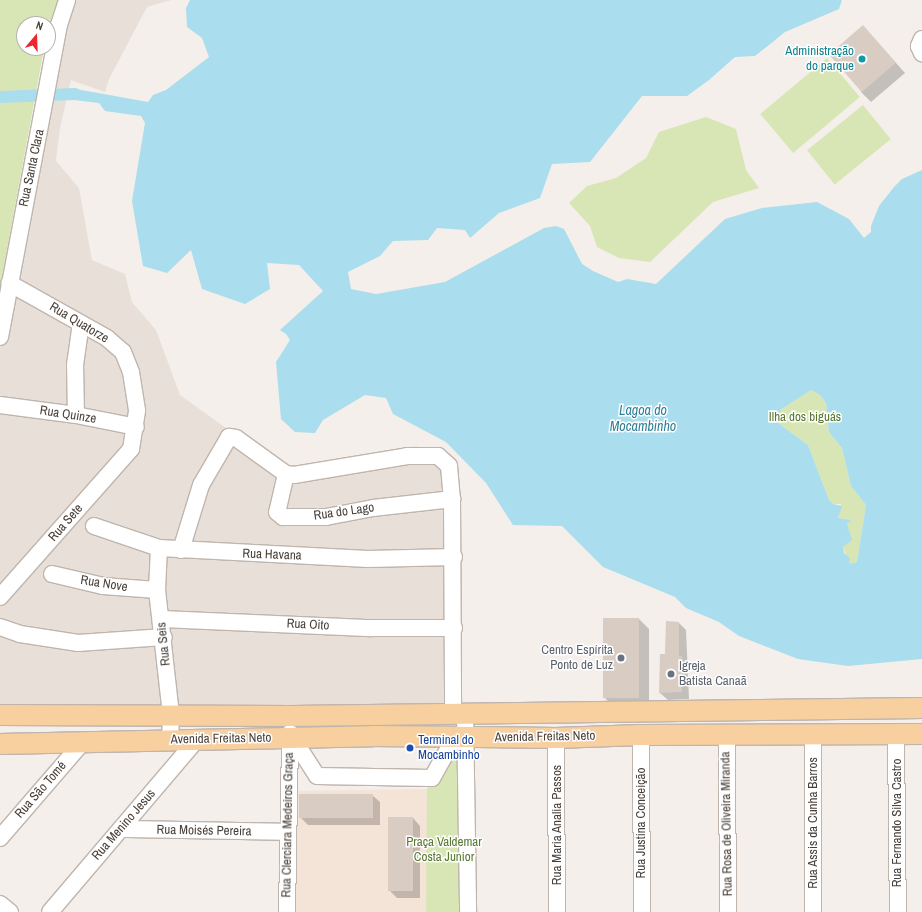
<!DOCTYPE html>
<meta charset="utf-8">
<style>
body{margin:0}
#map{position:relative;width:922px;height:912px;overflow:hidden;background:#f4efea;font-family:"Archivo Narrow",sans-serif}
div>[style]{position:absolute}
.residential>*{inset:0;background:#e8e0d8}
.commercial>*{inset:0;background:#f4e3d7}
.green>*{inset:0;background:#d8e6b5;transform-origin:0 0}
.water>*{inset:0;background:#aadded}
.shadow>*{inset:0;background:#0003}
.canal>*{height:12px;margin:-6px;padding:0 6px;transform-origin:6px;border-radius:6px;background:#aadded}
.building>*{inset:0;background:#d8ccc3;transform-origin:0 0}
.roads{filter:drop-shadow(1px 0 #bfb5ad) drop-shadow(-1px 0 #bfb5ad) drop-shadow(0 1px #bfb5ad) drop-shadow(0 -1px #bfb5ad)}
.minor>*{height:16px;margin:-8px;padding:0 8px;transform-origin:8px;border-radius:8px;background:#fff}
.major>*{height:20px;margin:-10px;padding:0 10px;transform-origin:10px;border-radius:10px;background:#f8cf9f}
.dots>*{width:11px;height:11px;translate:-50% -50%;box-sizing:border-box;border:2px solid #fff;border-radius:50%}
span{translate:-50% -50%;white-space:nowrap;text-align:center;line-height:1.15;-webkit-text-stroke:3px #fff;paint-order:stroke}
.culture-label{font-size:13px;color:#0d838f}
.right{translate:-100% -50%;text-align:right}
.street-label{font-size:13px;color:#483f38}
.park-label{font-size:13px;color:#56772e}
.worship-label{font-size:13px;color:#5b616d}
.left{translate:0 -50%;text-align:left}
.transit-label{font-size:13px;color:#164399}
.water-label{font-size:14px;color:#317d96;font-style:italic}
.north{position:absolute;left:16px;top:16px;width:40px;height:40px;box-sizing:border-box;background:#fff;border:1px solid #b6b2af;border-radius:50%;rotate:19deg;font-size:11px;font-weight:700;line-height:16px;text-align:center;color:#483f38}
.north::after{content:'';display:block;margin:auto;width:14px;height:18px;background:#ed282c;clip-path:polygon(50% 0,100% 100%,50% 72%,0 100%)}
</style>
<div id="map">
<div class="residential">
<div style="clip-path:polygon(65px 0,171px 0,147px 7px,109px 79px,105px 92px,71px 80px,60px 128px,56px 161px,79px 188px,92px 260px,125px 274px,132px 302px,156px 330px,180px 395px,286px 471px,416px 446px,446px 457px,452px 713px,0 715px,0 326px)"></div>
</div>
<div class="commercial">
<div style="clip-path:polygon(454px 752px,461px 912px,292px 912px,290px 791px,427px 789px)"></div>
</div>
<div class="green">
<div style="clip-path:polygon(0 0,59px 0,48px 26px,24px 24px,24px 48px,44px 48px,0 288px)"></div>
<div style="left:827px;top:58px;width:51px;height:87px;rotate:50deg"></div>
<div style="left:863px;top:105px;width:44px;height:72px;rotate:51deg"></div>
<div style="clip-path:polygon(706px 117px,736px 129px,746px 170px,759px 188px,713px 202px,650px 262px,619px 258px,597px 247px,590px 226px,569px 203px,587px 186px,616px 178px,646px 158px,659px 132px)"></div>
<div style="clip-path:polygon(811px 390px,820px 395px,826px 403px,829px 432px,842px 448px,851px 486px,866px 505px,857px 562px,849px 564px,843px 547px,848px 542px,847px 524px,850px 520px,838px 518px,841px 504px,833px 504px,829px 500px,808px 445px,778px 423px,780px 410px)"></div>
<div style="clip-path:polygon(454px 752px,462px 752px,461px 912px,426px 912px,427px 789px)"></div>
</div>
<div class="water">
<div style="clip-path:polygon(evenodd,190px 0,842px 0,839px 9px,785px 32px,755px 56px,735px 57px,709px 80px,687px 96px,642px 96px,590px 162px,552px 164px,540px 198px,499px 213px,470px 238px,465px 230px,437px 228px,428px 240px,393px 241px,380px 256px,348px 272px,351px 289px,376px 294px,445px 282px,544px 228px,556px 226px,564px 229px,582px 264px,593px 271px,618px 282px,627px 279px,656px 284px,725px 219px,762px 208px,817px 202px,849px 219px,864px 238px,871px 232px,871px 226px,879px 206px,894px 187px,902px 179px,922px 170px,922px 659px,848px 666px,798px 659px,739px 636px,719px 622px,686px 608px,675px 597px,603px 567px,562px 526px,513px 525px,486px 483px,446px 442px,393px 414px,386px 398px,365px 395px,323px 420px,315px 433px,295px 432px,281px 419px,276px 362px,290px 340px,286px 334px,280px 330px,323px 291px,299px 265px,267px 263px,270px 289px,245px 304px,202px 289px,191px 250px,167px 273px,143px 266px,132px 201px,145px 123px,141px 116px,105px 111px,99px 103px,74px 100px,76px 89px,148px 102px,153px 95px,166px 90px,209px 57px,202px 38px,187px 27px,186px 8px,190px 0,811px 390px,820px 395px,826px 403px,829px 432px,842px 448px,851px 486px,866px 505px,857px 562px,849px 564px,850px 558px,844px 553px,843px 547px,852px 540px,847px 524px,851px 520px,838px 518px,842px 506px,833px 504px,829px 500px,808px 445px,778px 423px,780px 410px,811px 390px)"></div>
</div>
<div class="shadow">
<div style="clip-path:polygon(863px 26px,905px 73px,871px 102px,861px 92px)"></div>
<div style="clip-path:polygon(639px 619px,649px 629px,649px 707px,614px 707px,604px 697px)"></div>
<div style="clip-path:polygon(679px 623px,686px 630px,689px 699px,668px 700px,660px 693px,666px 655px)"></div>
<div style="clip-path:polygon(372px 795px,380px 802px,380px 825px,308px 825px,300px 817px)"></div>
<div style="clip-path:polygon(413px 818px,420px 826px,420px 898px,397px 898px,389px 890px)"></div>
</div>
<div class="canal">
<div style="left:0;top:97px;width:75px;rotate:-2.3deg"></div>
</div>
<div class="building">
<div style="left:863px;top:25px;width:50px;height:45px;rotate:49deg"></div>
<div style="left:603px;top:618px;width:36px;height:80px"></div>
<div style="clip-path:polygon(666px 621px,679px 622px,679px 656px,682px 656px,682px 692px,659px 693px,660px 654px,665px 654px)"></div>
<div style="left:299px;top:794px;width:74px;height:24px"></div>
<div style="left:388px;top:817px;width:25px;height:74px"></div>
</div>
<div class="roads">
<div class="minor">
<div style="left:922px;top:39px;width:8px;rotate:113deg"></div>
<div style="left:919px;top:46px;width:8px;rotate:67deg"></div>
<div style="left:0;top:337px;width:318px;rotate:-79.3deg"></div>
<div style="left:59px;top:25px;width:26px;rotate:-72deg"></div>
<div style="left:0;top:405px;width:77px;rotate:7.5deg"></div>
<div style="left:76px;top:415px;width:61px;rotate:11.3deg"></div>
<div style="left:76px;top:415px;width:50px;rotate:-91.1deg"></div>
<div style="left:75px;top:365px;width:42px;rotate:-81.9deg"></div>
<div style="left:286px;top:474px;width:39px;rotate:103deg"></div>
<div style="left:277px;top:512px;width:8px;rotate:40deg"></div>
<div style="left:283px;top:517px;width:43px"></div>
<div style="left:326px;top:517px;width:48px;rotate:-10.8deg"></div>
<div style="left:373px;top:508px;width:80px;rotate:-6.5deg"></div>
<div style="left:94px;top:526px;width:69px;rotate:18.7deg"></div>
<div style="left:159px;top:548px;width:209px;rotate:3deg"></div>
<div style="left:368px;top:559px;width:86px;rotate:-1.3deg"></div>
<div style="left:159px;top:548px;width:42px;rotate:92.7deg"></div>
<div style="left:157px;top:590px;width:125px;rotate:83.6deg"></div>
<div style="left:171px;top:714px;width:26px;rotate:92deg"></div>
<div style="left:181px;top:550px;width:68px;rotate:-72.9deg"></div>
<div style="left:201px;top:485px;width:56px;rotate:-59.7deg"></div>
<div style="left:229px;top:437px;width:7px;rotate:8deg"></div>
<div style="left:236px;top:438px;width:62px;rotate:35.8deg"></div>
<div style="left:286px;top:474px;width:8px;rotate:7deg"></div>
<div style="left:294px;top:475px;width:115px;rotate:-9.5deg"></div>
<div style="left:407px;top:456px;width:31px"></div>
<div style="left:438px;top:456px;width:15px;rotate:42deg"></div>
<div style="left:449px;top:466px;width:33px;rotate:85deg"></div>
<div style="left:452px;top:499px;width:214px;rotate:89.7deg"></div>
<div style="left:52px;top:574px;width:52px;rotate:13.2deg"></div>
<div style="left:103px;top:586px;width:54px;rotate:4.2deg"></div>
<div style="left:0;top:597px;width:198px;rotate:-48.5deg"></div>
<div style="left:131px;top:449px;width:39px;rotate:-81deg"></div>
<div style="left:137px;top:410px;width:38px;rotate:-99deg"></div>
<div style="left:131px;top:372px;width:22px;rotate:-112deg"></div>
<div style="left:123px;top:352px;width:21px;rotate:-139deg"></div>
<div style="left:107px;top:338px;width:112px;rotate:-150.7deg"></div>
<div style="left:162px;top:619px;width:210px;rotate:2.5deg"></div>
<div style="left:372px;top:628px;width:82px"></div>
<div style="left:0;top:627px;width:21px;rotate:19deg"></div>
<div style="left:20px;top:634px;width:59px;rotate:8.8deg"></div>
<div style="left:78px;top:643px;width:86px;rotate:-4deg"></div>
<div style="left:465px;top:713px;width:199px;rotate:89.1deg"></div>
<div style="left:641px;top:735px;width:177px;rotate:89.7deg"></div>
<div style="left:813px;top:735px;width:177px;rotate:90deg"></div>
<div style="left:896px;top:735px;width:177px;rotate:89.4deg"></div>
<div style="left:727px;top:736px;width:176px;rotate:89.7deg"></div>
<div style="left:292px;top:737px;width:46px;rotate:57.3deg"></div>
<div style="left:317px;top:776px;width:115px;rotate:1deg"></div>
<div style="left:432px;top:778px;width:47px;rotate:-60.7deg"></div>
<div style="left:556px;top:738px;width:174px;rotate:89.7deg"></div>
<div style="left:121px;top:829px;width:167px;rotate:1deg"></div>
<div style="left:0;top:838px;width:125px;rotate:-49.2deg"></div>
<div style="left:0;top:904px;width:13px;rotate:39deg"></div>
<div style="left:50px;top:912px;width:228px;rotate:-49.6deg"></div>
<div style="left:287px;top:912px;width:179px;rotate:-89deg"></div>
</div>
<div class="major">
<div style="left:0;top:715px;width:292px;rotate:0.2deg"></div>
<div style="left:292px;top:716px;width:630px;rotate:-0.73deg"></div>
<div style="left:0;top:744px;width:372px;rotate:-1.2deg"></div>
<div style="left:372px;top:736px;width:184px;rotate:0.6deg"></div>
<div style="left:556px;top:738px;width:85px;rotate:-2deg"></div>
<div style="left:641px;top:735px;width:281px;rotate:-0.2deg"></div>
</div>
</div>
<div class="dots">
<div style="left:862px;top:59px;background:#0f9aa8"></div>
<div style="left:621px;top:658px;background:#6b7280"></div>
<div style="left:671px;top:674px;background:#6b7280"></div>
<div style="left:410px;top:748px;background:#1a4fb4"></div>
</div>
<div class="culture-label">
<span class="right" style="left:854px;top:59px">Administração<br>do parque</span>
</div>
<div class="street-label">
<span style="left:32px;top:168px;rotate:-78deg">Rua Santa Clara</span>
<span style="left:79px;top:323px;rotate:31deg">Rua Quatorze</span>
<span style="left:68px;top:415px;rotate:9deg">Rua Quinze</span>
<span style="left:344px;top:512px;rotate:-8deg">Rua do Lago</span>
<span style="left:66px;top:523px;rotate:-49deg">Rua Sete</span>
<span style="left:272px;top:555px;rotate:2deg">Rua Havana</span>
<span style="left:104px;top:584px;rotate:9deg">Rua Nove</span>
<span style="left:308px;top:625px;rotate:3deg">Rua Oito</span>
<span style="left:164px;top:644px;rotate:-96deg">Rua Seis</span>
<span style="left:545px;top:737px;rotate:-1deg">Avenida Freitas Neto</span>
<span style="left:221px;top:739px;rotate:-1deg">Avenida Freitas Neto</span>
<span style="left:41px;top:790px;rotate:-49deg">Rua São Tomé</span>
<span style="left:641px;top:823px;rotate:-90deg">Rua Justina Conceição</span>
<span style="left:813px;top:823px;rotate:-90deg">Rua Assis da Cunha Barros</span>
<span style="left:897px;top:823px;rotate:-90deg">Rua Fernando Silva Castro</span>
<span style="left:727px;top:824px;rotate:-91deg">Rua Rosa de Oliveira Miranda</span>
<span style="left:124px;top:825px;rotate:-49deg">Rua Menino Jesus</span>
<span style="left:288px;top:825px;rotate:-89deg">Rua Clerciara Medeiros Graça</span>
<span style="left:557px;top:825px;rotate:-90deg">Rua Maria Analia Passos</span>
<span style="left:204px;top:831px;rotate:1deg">Rua Moisés Pereira</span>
</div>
<div class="park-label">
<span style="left:805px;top:417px">Ilha dos biguás</span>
<span style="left:444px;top:850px">Praça Valdemar<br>Costa Junior</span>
</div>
<div class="worship-label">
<span class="right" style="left:613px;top:658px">Centro Espírita<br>Ponto de Luz</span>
<span class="left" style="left:679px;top:674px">Igreja<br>Batista Canaã</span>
</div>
<div class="transit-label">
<span class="left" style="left:418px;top:748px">Terminal do<br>Mocambinho</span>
</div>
<div class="water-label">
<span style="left:643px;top:418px">Lagoa do<br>Mocambinho</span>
</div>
<div class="north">N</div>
</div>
